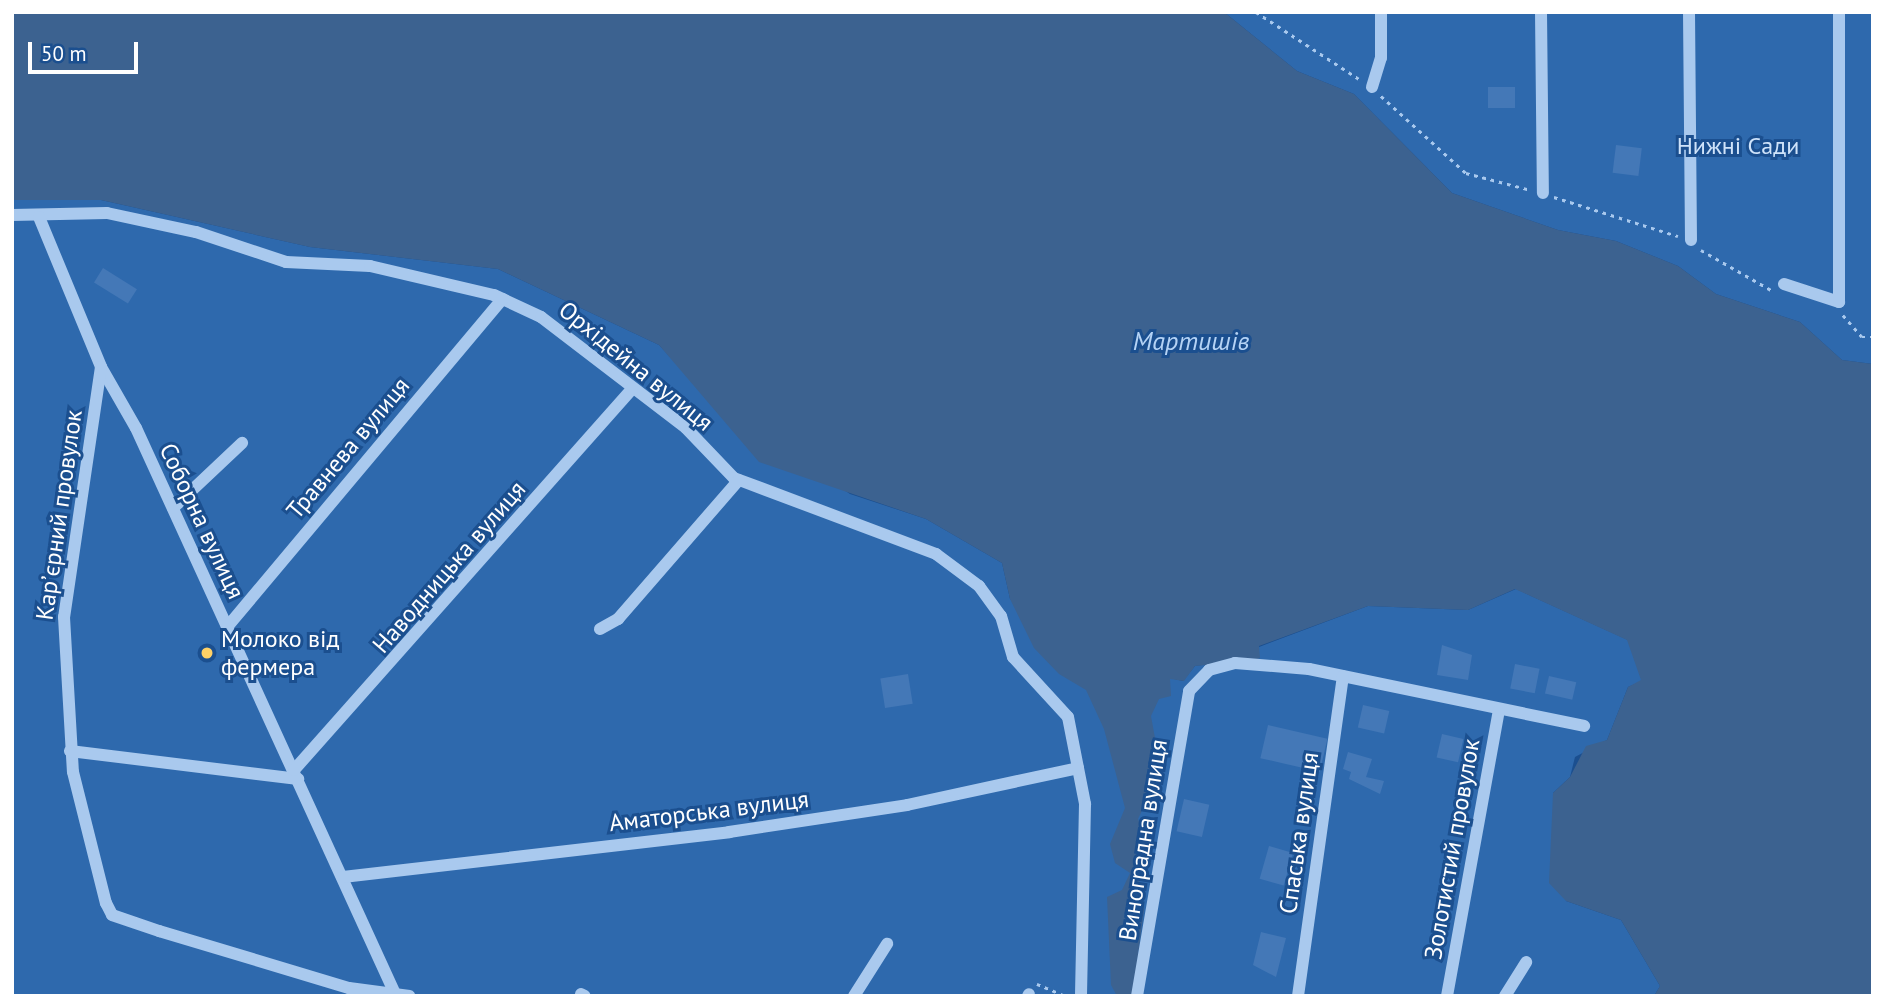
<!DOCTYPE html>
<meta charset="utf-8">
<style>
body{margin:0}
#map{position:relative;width:1885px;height:1008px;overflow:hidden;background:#1b4f8f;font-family:"PT Sans",sans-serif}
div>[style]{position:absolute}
.green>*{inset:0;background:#2e69ad}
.water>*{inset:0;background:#3c6290}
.building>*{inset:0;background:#4478b7;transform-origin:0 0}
.path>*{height:2.5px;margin-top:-1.25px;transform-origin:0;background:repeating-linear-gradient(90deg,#a9c9ee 0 3.5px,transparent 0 8.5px)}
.minor>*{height:12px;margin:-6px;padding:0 6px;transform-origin:6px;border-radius:6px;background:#a9c9ee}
.dots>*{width:19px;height:19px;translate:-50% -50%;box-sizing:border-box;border:4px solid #1b4f8f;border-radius:50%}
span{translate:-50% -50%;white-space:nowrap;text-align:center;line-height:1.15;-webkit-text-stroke:6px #1b4f8f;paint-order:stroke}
.park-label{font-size:24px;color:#cfe3fa}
.street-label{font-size:24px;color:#fff}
.poi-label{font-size:24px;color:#fff}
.left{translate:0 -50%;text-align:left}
.water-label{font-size:26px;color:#b5d3f5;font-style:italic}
.frame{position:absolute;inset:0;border:14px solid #fff;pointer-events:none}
.scale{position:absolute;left:28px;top:42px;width:110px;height:32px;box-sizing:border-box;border:4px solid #fff;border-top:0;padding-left:9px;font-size:21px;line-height:24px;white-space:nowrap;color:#fff;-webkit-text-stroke:5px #1b4f8f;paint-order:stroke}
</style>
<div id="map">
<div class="green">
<div style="clip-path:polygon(1224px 12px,1873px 12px,1873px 364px,1842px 360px,1800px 322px,1716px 294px,1678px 266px,1616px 241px,1558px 230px,1452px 193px,1354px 94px,1297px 71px)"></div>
<div style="clip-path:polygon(12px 200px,101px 200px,310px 247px,498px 269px,659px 345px,705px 395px,850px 494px,926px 519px,1002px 563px,1010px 599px,1170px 678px,1183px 681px,1195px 666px,1244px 659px,1259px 647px,1368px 606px,1468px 610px,1516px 589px,1628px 640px,1642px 681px,1628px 687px,1607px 740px,1575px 757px,1570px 777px,1553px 793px,1566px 901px,1621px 920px,1660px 986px,1654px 996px,12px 996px)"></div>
</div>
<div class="water">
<div style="clip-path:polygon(12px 12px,1224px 12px,1297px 71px,1354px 94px,1452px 193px,1558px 230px,1616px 241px,1678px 266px,1716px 294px,1800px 322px,1842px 360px,1873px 364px,1873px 996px,1654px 996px,1660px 986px,1621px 920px,1566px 901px,1549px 883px,1553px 793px,1570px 777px,1586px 746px,1607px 740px,1628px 687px,1641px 680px,1627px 640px,1515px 589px,1468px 610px,1368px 606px,1259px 646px,1260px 658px,1252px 661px,1195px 666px,1184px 681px,1170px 679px,1171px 696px,1159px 699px,1151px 716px,1161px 771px,1138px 819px,1148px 842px,1136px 860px,1144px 910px,1133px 994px,1117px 996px,1111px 985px,1107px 897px,1122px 890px,1130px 873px,1115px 863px,1110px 844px,1125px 808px,1104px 729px,1086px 690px,1059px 674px,1034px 648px,1010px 599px,1002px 563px,926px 519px,759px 462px,659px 345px,498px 269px,310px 247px,101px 200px,12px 200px)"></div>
</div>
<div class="building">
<div style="left:1515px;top:87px;width:21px;height:27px;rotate:90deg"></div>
<div style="left:1616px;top:145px;width:26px;height:28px;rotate:7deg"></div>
<div style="left:103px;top:268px;width:40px;height:17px;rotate:32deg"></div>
<div style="clip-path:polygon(1442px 645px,1472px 655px,1468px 680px,1437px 675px)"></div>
<div style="left:1515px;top:664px;width:25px;height:25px;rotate:11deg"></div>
<div style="left:908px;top:674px;width:30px;height:28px;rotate:81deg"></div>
<div style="left:1549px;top:676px;width:28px;height:18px;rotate:13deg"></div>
<div style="left:1363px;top:705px;width:27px;height:23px;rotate:13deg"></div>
<div style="left:1268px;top:725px;width:61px;height:34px;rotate:13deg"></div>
<div style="left:1442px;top:734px;width:22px;height:24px;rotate:13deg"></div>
<div style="clip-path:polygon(1348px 752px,1372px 759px,1366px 777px,1384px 781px,1380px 794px,1349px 779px,1351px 772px,1343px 769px)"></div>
<div style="left:1184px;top:799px;width:26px;height:33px;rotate:13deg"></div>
<div style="left:1269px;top:846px;width:25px;height:34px;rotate:16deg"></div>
<div style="clip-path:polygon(1261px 932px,1286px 938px,1276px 977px,1253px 965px)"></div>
</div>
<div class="path">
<div style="left:1256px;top:12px;width:123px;rotate:33deg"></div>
<div style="left:1381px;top:96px;width:115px;rotate:42.2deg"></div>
<div style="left:1466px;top:173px;width:67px;rotate:14.7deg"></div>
<div style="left:1554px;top:197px;width:130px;rotate:17.5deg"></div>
<div style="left:1701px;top:250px;width:81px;rotate:29.7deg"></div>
<div style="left:1843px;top:315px;width:29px;rotate:49deg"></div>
<div style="left:1862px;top:337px;width:11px"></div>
<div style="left:1037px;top:984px;width:30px;rotate:23deg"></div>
</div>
<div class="minor">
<div style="left:1541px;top:12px;width:181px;rotate:89.4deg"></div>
<div style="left:1689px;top:12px;width:228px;rotate:89.5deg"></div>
<div style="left:1372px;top:87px;width:30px;rotate:-73deg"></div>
<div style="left:1381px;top:58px;width:46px;rotate:-90deg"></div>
<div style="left:12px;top:215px;width:95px;rotate:-1.2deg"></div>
<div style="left:107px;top:213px;width:91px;rotate:12.1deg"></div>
<div style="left:196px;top:232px;width:95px;rotate:18.4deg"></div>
<div style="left:286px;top:262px;width:84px;rotate:2.7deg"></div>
<div style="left:370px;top:266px;width:127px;rotate:13.2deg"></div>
<div style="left:494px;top:295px;width:52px;rotate:25.1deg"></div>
<div style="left:541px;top:317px;width:183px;rotate:37.4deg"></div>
<div style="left:686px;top:428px;width:69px;rotate:46.2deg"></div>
<div style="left:734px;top:478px;width:216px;rotate:20.6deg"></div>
<div style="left:936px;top:554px;width:54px;rotate:36.7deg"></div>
<div style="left:979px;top:586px;width:37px;rotate:54deg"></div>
<div style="left:1001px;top:616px;width:43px;rotate:73.7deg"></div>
<div style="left:1013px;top:657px;width:81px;rotate:47.5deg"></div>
<div style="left:1068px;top:717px;width:89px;rotate:78.9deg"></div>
<div style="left:1085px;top:804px;width:192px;rotate:91.2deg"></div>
<div style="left:39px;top:217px;width:162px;rotate:67.5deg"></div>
<div style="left:101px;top:367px;width:70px;rotate:60.2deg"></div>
<div style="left:136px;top:428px;width:625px;rotate:65.4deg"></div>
<div style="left:1784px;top:284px;width:58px;rotate:18.1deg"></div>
<div style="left:1839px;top:302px;width:290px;rotate:-90deg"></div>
<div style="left:101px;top:367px;width:253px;rotate:98.4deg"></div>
<div style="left:64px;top:617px;width:155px;rotate:86.7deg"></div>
<div style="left:73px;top:772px;width:135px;rotate:75.9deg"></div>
<div style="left:106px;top:903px;width:13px;rotate:63deg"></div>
<div style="left:112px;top:915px;width:50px;rotate:18.8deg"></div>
<div style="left:159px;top:931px;width:198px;rotate:16.7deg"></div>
<div style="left:349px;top:988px;width:61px;rotate:7.6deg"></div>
<div style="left:173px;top:508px;width:95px;rotate:-43.3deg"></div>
<div style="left:228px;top:626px;width:427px;rotate:-50deg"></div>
<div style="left:600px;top:629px;width:21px;rotate:-29deg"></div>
<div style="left:618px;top:619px;width:184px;rotate:-49deg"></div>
<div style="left:70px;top:751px;width:230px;rotate:7deg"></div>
<div style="left:294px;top:770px;width:509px;rotate:-48.42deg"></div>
<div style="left:343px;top:877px;width:389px;rotate:-6.6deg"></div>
<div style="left:729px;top:832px;width:180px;rotate:-8.6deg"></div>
<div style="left:907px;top:805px;width:175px;rotate:-12.2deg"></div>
<div style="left:581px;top:994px;width:4px;rotate:27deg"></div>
<div style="left:854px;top:996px;width:62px;rotate:-57.6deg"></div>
<div style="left:1028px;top:996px;width:2px;rotate:-63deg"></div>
<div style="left:1137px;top:996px;width:309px;rotate:-80.3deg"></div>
<div style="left:1189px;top:691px;width:29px;rotate:-46deg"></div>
<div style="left:1209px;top:670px;width:27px;rotate:-15deg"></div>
<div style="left:1235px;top:663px;width:74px;rotate:4.6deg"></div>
<div style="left:1309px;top:669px;width:281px;rotate:11.7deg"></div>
<div style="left:1298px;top:996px;width:323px;rotate:-82deg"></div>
<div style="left:1447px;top:996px;width:291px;rotate:-79.7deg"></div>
<div style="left:1505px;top:996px;width:40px;rotate:-58deg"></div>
</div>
<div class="dots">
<div style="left:207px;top:653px;background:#ffd166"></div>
</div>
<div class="park-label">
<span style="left:1738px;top:146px">Нижні Сади</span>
</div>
<div class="street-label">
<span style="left:636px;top:366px;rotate:39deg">Орхідейна вулиця</span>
<span style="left:348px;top:448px;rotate:-50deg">Травнева вулиця</span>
<span style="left:59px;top:515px;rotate:-82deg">Карʼєрний провулок</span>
<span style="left:202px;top:521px;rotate:65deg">Соборна вулиця</span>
<span style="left:449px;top:567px;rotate:-49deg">Наводницька вулиця</span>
<span style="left:709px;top:811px;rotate:-7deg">Аматорська вулиця</span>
<span style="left:1299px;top:833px;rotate:-82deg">Спаська вулиця</span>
<span style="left:1143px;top:840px;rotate:-81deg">Виноградна вулиця</span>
<span style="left:1452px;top:849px;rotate:-80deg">Золотистий провулок</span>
</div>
<div class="poi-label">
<span class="left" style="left:221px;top:653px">Молоко від<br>фермера</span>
</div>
<div class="water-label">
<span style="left:1191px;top:341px">Мартишів</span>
</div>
<div class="frame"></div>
<div class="scale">50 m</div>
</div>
